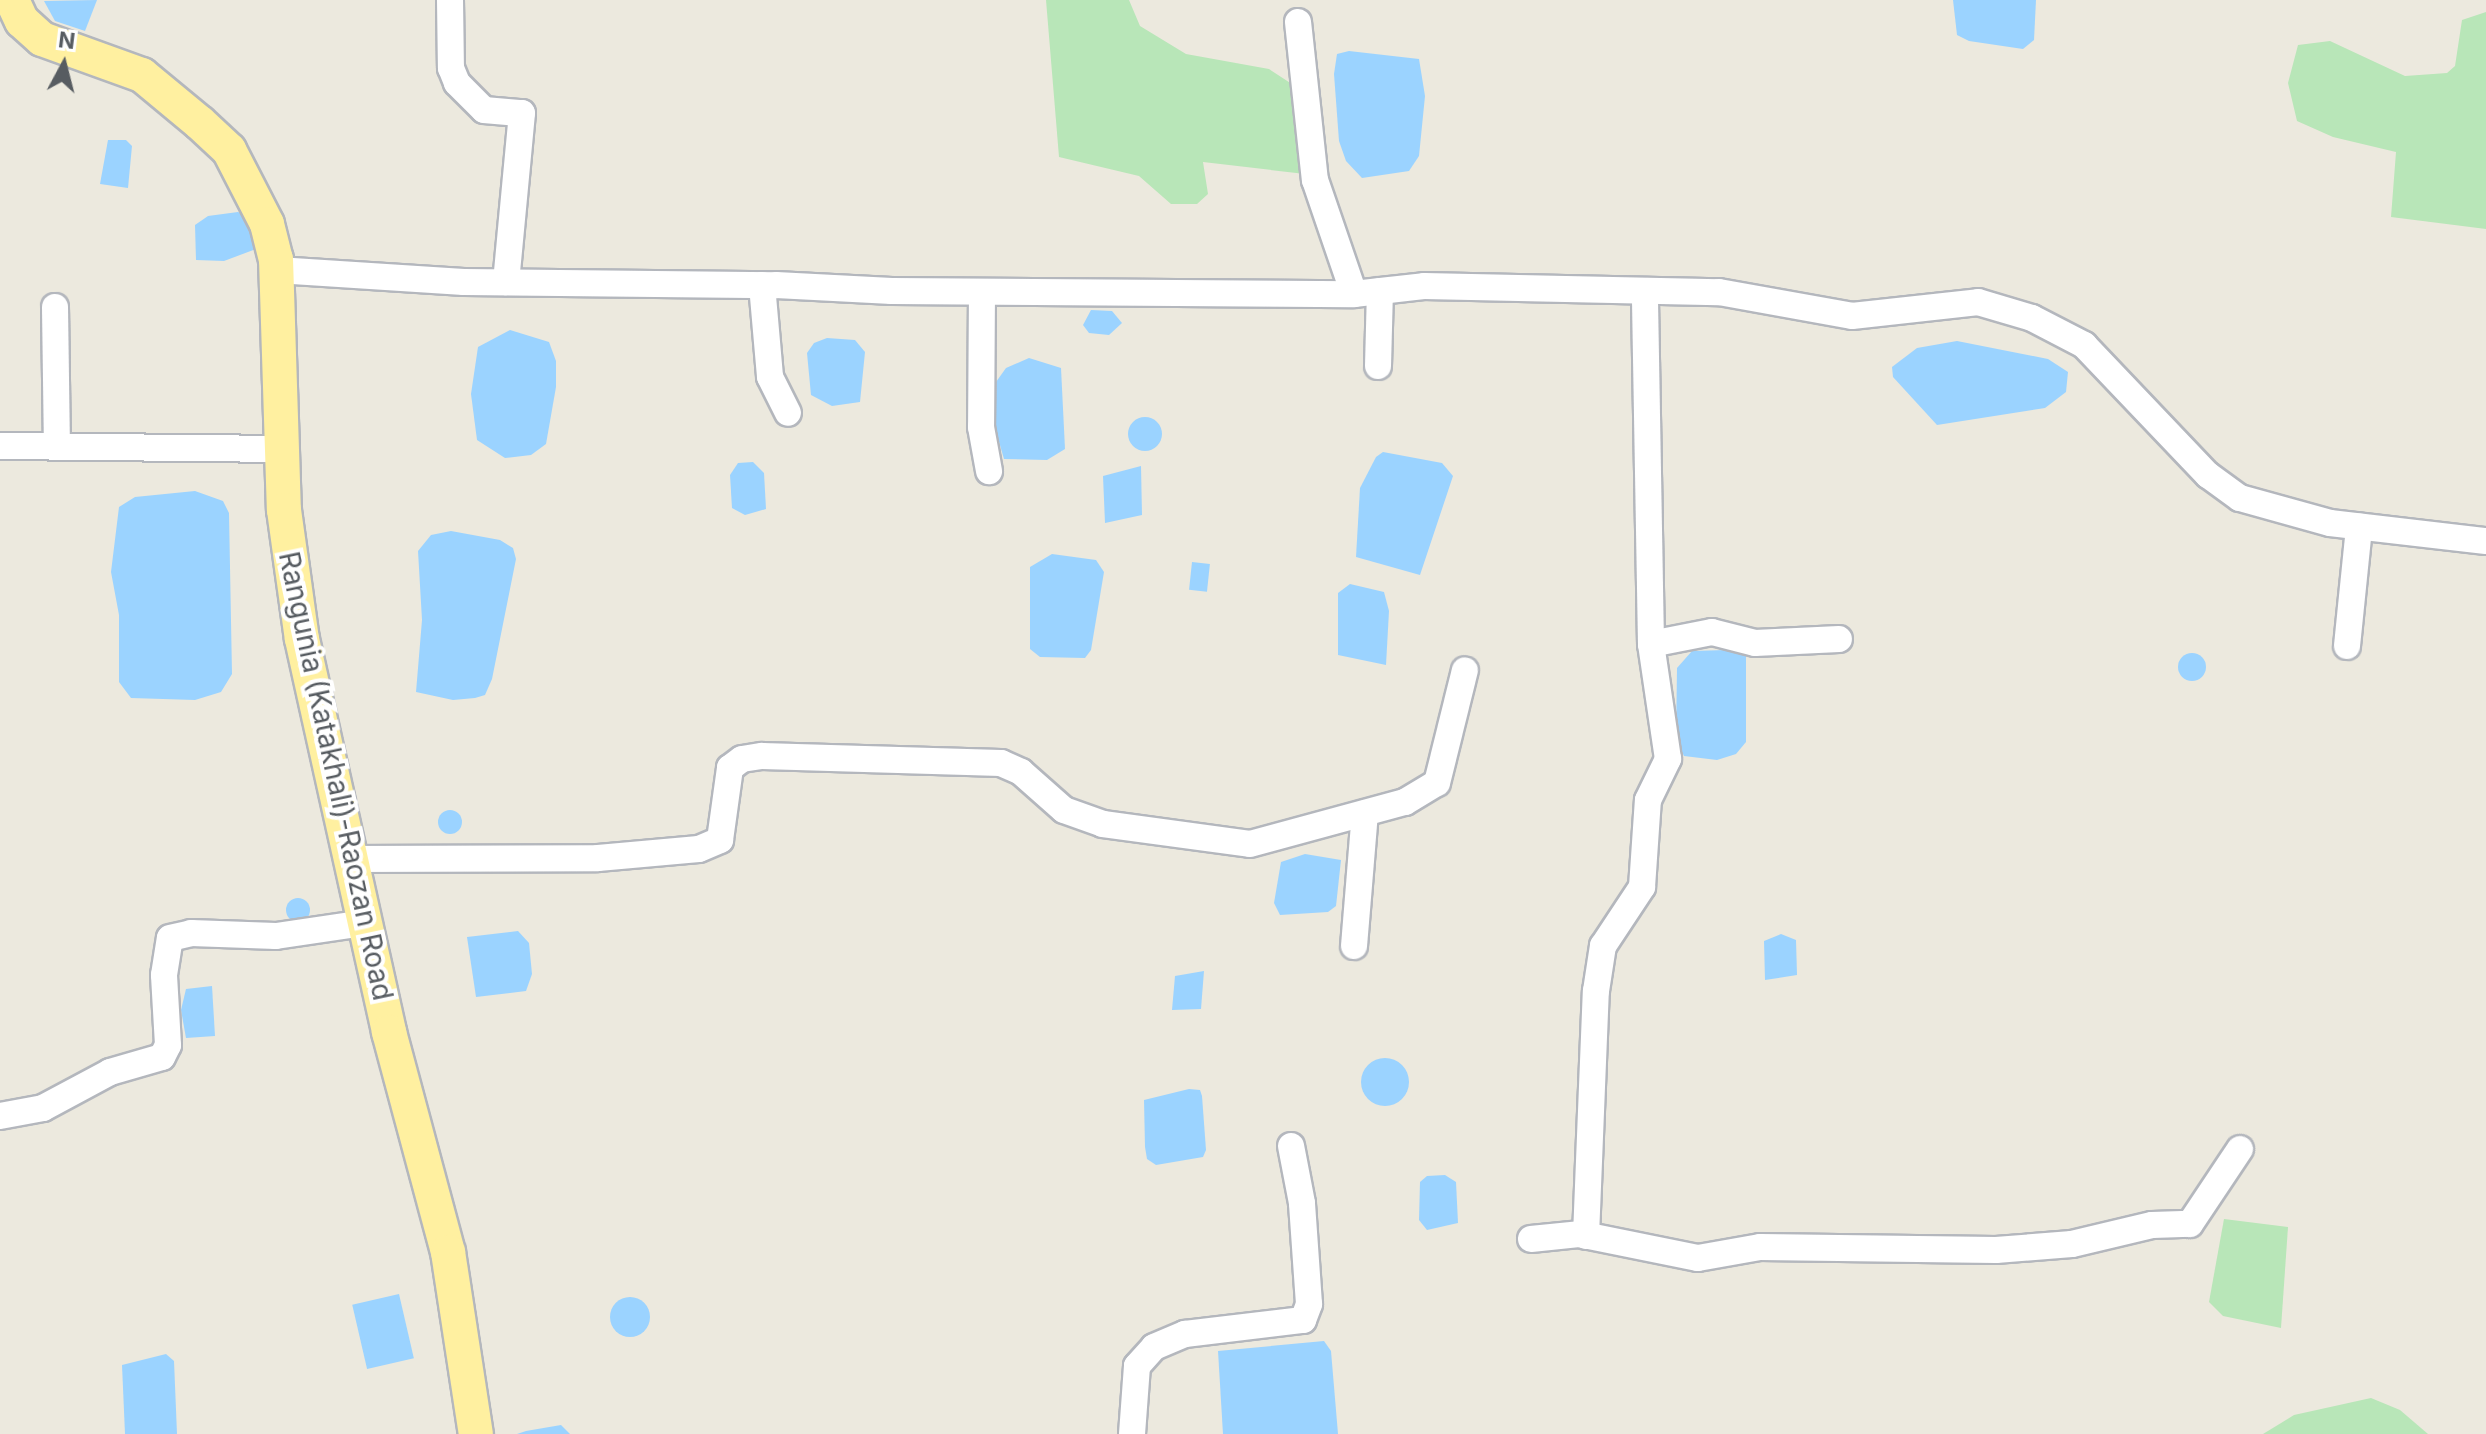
<!DOCTYPE html>
<style>
body{margin:0}
#map{position:relative;width:2486px;height:1434px;overflow:hidden;background:#ece9de;font-family:Inter,sans-serif}
div>[style]{position:absolute}
.green>*{inset:0;background:#b8e6b8}
.water>*{inset:0;background:#9bd3ff;transform-origin:0 0}
.round{border-radius:50%}
.roads{filter:drop-shadow(2px 0 #b4b7bd) drop-shadow(-2px 0 #b4b7bd) drop-shadow(0 2px #b4b7bd) drop-shadow(0 -2px #b4b7bd)}
.minor>*{height:26px;margin:-13px;padding:0 13px;transform-origin:13px;border-radius:13px;background:#fff}
.major>*{height:34px;margin:-17px;padding:0 17px;transform-origin:17px;border-radius:17px;background:#fff0a0}
span{translate:-50% -50%;white-space:nowrap;text-align:center;line-height:1.15;-webkit-text-stroke:8px #fff;paint-order:stroke}
.street-label{font-size:28px;color:#575c61}
.north{position:absolute;left:24px;top:24px;width:80px;height:80px;-webkit-text-stroke:6px #fff;paint-order:stroke;rotate:7deg;font-size:22px;font-weight:700;line-height:32px;text-align:center;color:#575c61}
.north::after{content:'';display:block;margin:auto;width:28px;height:36px;background:#575c61;clip-path:polygon(50% 0,100% 100%,50% 72%,0 100%)}
</style>
<div id="map">
<div class="green">
<div style="clip-path:polygon(1046px 0,1129px 0,1140px 26px,1186px 54px,1269px 69px,1298px 88px,1305px 174px,1203px 162px,1208px 194px,1197px 204px,1171px 204px,1139px 176px,1059px 157px)"></div>
<div style="clip-path:polygon(2486px 12px,2486px 229px,2391px 217px,2396px 152px,2333px 137px,2297px 121px,2288px 83px,2298px 45px,2330px 41px,2405px 76px,2447px 73px,2455px 66px,2462px 20px)"></div>
<div style="clip-path:polygon(2224px 1219px,2288px 1227px,2281px 1328px,2223px 1316px,2209px 1302px)"></div>
<div style="clip-path:polygon(2371px 1398px,2400px 1410px,2428px 1434px,2263px 1434px,2294px 1415px)"></div>
</div>
<div class="water">
<div style="clip-path:polygon(97px 0,85px 31px,55px 21px,44px 1px)"></div>
<div style="clip-path:polygon(1953px 0,2036px 0,2034px 40px,2023px 49px,1969px 41px,1957px 35px)"></div>
<div style="clip-path:polygon(1349px 51px,1419px 59px,1425px 96px,1419px 156px,1409px 171px,1362px 178px,1346px 161px,1339px 141px,1334px 74px,1337px 54px)"></div>
<div style="clip-path:polygon(108px 140px,126px 140px,132px 146px,128px 188px,100px 184px)"></div>
<div style="clip-path:polygon(238px 212px,252px 218px,256px 249px,224px 261px,196px 260px,195px 225px,208px 216px)"></div>
<div style="clip-path:polygon(1091px 310px,1112px 311px,1122px 323px,1109px 335px,1089px 333px,1083px 325px)"></div>
<div style="clip-path:polygon(510px 330px,549px 342px,556px 361px,556px 387px,546px 444px,531px 455px,505px 458px,477px 440px,471px 394px,478px 347px)"></div>
<div style="clip-path:polygon(827px 338px,855px 340px,865px 352px,860px 402px,832px 406px,811px 395px,807px 353px,814px 343px)"></div>
<div style="clip-path:polygon(1957px 341px,2048px 359px,2068px 372px,2066px 392px,2045px 408px,1937px 425px,1893px 377px,1892px 367px,1917px 348px)"></div>
<div style="clip-path:polygon(1029px 358px,1061px 368px,1065px 449px,1047px 460px,1004px 459px,993px 421px,996px 382px,1006px 368px)"></div>
<div class="round" style="left:1128px;top:417px;width:34px;height:34px"></div>
<div style="clip-path:polygon(1383px 452px,1442px 463px,1453px 476px,1420px 575px,1356px 557px,1360px 488px,1376px 457px)"></div>
<div style="clip-path:polygon(753px 462px,764px 473px,766px 509px,745px 515px,732px 508px,730px 475px,738px 463px)"></div>
<div style="clip-path:polygon(1141px 466px,1142px 515px,1105px 523px,1103px 476px)"></div>
<div style="clip-path:polygon(195px 491px,223px 501px,229px 513px,232px 674px,221px 692px,195px 700px,131px 698px,119px 682px,119px 615px,111px 572px,119px 507px,135px 497px)"></div>
<div style="clip-path:polygon(451px 531px,500px 540px,513px 548px,516px 559px,492px 679px,485px 695px,475px 698px,453px 700px,416px 692px,422px 620px,418px 551px,431px 535px)"></div>
<div style="clip-path:polygon(1052px 554px,1096px 560px,1104px 572px,1091px 650px,1085px 658px,1040px 657px,1030px 649px,1030px 567px)"></div>
<div style="left:1192px;top:562px;width:18px;height:28px;rotate:6deg"></div>
<div style="clip-path:polygon(1350px 584px,1384px 592px,1389px 611px,1386px 665px,1338px 655px,1338px 593px)"></div>
<div style="clip-path:polygon(1726px 650px,1746px 655px,1746px 742px,1736px 754px,1717px 760px,1684px 756px,1676px 740px,1677px 668px,1692px 651px)"></div>
<div class="round" style="left:2178px;top:653px;width:28px;height:28px"></div>
<div class="round" style="left:438px;top:810px;width:24px;height:24px"></div>
<div style="clip-path:polygon(1305px 854px,1341px 860px,1336px 906px,1328px 912px,1280px 915px,1274px 903px,1281px 862px)"></div>
<div class="round" style="left:286px;top:898px;width:24px;height:24px"></div>
<div style="clip-path:polygon(518px 931px,529px 943px,532px 974px,526px 991px,476px 997px,467px 937px)"></div>
<div style="clip-path:polygon(1781px 934px,1796px 940px,1797px 975px,1765px 980px,1764px 941px)"></div>
<div style="clip-path:polygon(1204px 971px,1201px 1009px,1172px 1010px,1175px 976px)"></div>
<div style="clip-path:polygon(212px 986px,215px 1036px,186px 1038px,181px 1010px,186px 989px)"></div>
<div class="round" style="left:1361px;top:1058px;width:48px;height:48px"></div>
<div style="clip-path:polygon(1189px 1089px,1200px 1090px,1202px 1096px,1206px 1150px,1203px 1157px,1156px 1165px,1147px 1159px,1145px 1147px,1144px 1100px)"></div>
<div style="clip-path:polygon(1445px 1175px,1456px 1182px,1458px 1223px,1427px 1230px,1419px 1220px,1420px 1182px,1427px 1176px)"></div>
<div style="left:399px;top:1294px;width:66px;height:48px;rotate:77deg"></div>
<div class="round" style="left:610px;top:1297px;width:40px;height:40px"></div>
<div style="clip-path:polygon(1324px 1341px,1331px 1351px,1338px 1434px,1223px 1434px,1218px 1351px)"></div>
<div style="clip-path:polygon(166px 1354px,174px 1361px,177px 1434px,125px 1434px,122px 1365px)"></div>
<div style="clip-path:polygon(561px 1425px,570px 1434px,517px 1434px,526px 1431px)"></div>
</div>
<div class="roads">
<div class="minor">
<div style="left:450px;top:0;width:68px;rotate:89.2deg"></div>
<div style="left:451px;top:68px;width:16px;rotate:68deg"></div>
<div style="left:457px;top:83px;width:38px;rotate:45deg"></div>
<div style="left:484px;top:110px;width:38px;rotate:5deg"></div>
<div style="left:522px;top:113px;width:170px;rotate:95.4deg"></div>
<div style="left:1298px;top:22px;width:159px;rotate:83.9deg"></div>
<div style="left:1315px;top:180px;width:120px;rotate:71.1deg"></div>
<div style="left:277px;top:270px;width:187px;rotate:3.7deg"></div>
<div style="left:464px;top:282px;width:312px;rotate:0.6deg"></div>
<div style="left:776px;top:285px;width:116px;rotate:3deg"></div>
<div style="left:892px;top:291px;width:462px;rotate:0.4deg"></div>
<div style="left:1354px;top:294px;width:70px;rotate:-6.5deg"></div>
<div style="left:1424px;top:286px;width:295px;rotate:1.2deg"></div>
<div style="left:1719px;top:292px;width:135px;rotate:10.2deg"></div>
<div style="left:1852px;top:316px;width:127px;rotate:-6.3deg"></div>
<div style="left:1978px;top:302px;width:56px;rotate:16.5deg"></div>
<div style="left:2032px;top:318px;width:59px;rotate:27.4deg"></div>
<div style="left:2084px;top:345px;width:180px;rotate:46.4deg"></div>
<div style="left:2208px;top:475px;width:39px;rotate:36deg"></div>
<div style="left:2240px;top:498px;width:93px;rotate:15.5deg"></div>
<div style="left:2330px;top:523px;width:157px;rotate:6.6deg"></div>
<div style="left:762px;top:285px;width:92px;rotate:85deg"></div>
<div style="left:770px;top:377px;width:40px;rotate:63.4deg"></div>
<div style="left:982px;top:292px;width:135px;rotate:90.4deg"></div>
<div style="left:981px;top:427px;width:45px;rotate:79.7deg"></div>
<div style="left:55px;top:307px;width:138px;rotate:89.2deg"></div>
<div style="left:1378px;top:366px;width:75px;rotate:-88.5deg"></div>
<div style="left:0;top:446px;width:281px;rotate:0.6deg"></div>
<div style="left:1651px;top:644px;width:62px;rotate:-11.1deg"></div>
<div style="left:1712px;top:632px;width:44px;rotate:14.3deg"></div>
<div style="left:1755px;top:643px;width:84px;rotate:-2.7deg"></div>
<div style="left:2347px;top:646px;width:120px;rotate:-84.2deg"></div>
<div style="left:350px;top:859px;width:248px;rotate:-0.2deg"></div>
<div style="left:598px;top:858px;width:101px;rotate:-5.1deg"></div>
<div style="left:699px;top:849px;width:23px;rotate:-23deg"></div>
<div style="left:720px;top:840px;width:73px;rotate:-82.1deg"></div>
<div style="left:730px;top:768px;width:15px;rotate:-37deg"></div>
<div style="left:742px;top:759px;width:20px;rotate:-9deg"></div>
<div style="left:762px;top:756px;width:239px;rotate:1.7deg"></div>
<div style="left:1001px;top:763px;width:22px;rotate:24deg"></div>
<div style="left:1021px;top:772px;width:57px;rotate:41.5deg"></div>
<div style="left:1064px;top:810px;width:41px;rotate:19.7deg"></div>
<div style="left:1103px;top:824px;width:148px;rotate:7.7deg"></div>
<div style="left:1250px;top:844px;width:161px;rotate:-15.2deg"></div>
<div style="left:1405px;top:802px;width:37px;rotate:-31deg"></div>
<div style="left:1437px;top:783px;width:116px;rotate:-76.1deg"></div>
<div style="left:1354px;top:946px;width:133px;rotate:-85.3deg"></div>
<div style="left:0;top:1116px;width:44px;rotate:-10.5deg"></div>
<div style="left:43px;top:1108px;width:76px;rotate:-28.2deg"></div>
<div style="left:110px;top:1072px;width:54px;rotate:-16.1deg"></div>
<div style="left:162px;top:1057px;width:13px;rotate:-63deg"></div>
<div style="left:168px;top:1045px;width:70px;rotate:-93.3deg"></div>
<div style="left:164px;top:975px;width:37px;rotate:-81deg"></div>
<div style="left:170px;top:938px;width:22px;rotate:-13deg"></div>
<div style="left:191px;top:933px;width:85px;rotate:2deg"></div>
<div style="left:276px;top:936px;width:89px;rotate:-8.4deg"></div>
<div style="left:1586px;top:1236px;width:245px;rotate:-87.7deg"></div>
<div style="left:1596px;top:991px;width:46px;rotate:-81.2deg"></div>
<div style="left:1603px;top:946px;width:71px;rotate:-56.5deg"></div>
<div style="left:1642px;top:887px;width:87px;rotate:-86.1deg"></div>
<div style="left:1648px;top:800px;width:46px;rotate:-64deg"></div>
<div style="left:1668px;top:759px;width:116px;rotate:-98.4deg"></div>
<div style="left:1651px;top:644px;width:353px;rotate:-91deg"></div>
<div style="left:1531px;top:1239px;width:48px;rotate:-5.9deg"></div>
<div style="left:1579px;top:1234px;width:121px;rotate:11.4deg"></div>
<div style="left:1698px;top:1258px;width:63px;rotate:-10.1deg"></div>
<div style="left:1760px;top:1247px;width:236px;rotate:0.7deg"></div>
<div style="left:1996px;top:1250px;width:76px;rotate:-4.5deg"></div>
<div style="left:2072px;top:1244px;width:82px;rotate:-13.4deg"></div>
<div style="left:2152px;top:1225px;width:38px;rotate:-2deg"></div>
<div style="left:2190px;top:1224px;width:90px;rotate:-56.3deg"></div>
<div style="left:1132px;top:1434px;width:68px;rotate:-85.8deg"></div>
<div style="left:1137px;top:1366px;width:25px;rotate:-48deg"></div>
<div style="left:1154px;top:1347px;width:34px;rotate:-23deg"></div>
<div style="left:1185px;top:1334px;width:119px;rotate:-6.8deg"></div>
<div style="left:1303px;top:1320px;width:17px;rotate:-69deg"></div>
<div style="left:1309px;top:1304px;width:101px;rotate:-94deg"></div>
<div style="left:1302px;top:1203px;width:58px;rotate:-100.9deg"></div>
</div>
<div class="major">
<div style="left:12px;top:0;width:23px;rotate:65deg"></div>
<div style="left:22px;top:21px;width:27px;rotate:42deg"></div>
<div style="left:42px;top:39px;width:106px;rotate:19.8deg"></div>
<div style="left:142px;top:75px;width:75px;rotate:39.6deg"></div>
<div style="left:200px;top:123px;width:40px;rotate:43deg"></div>
<div style="left:229px;top:150px;width:83px;rotate:62.8deg"></div>
<div style="left:267px;top:224px;width:36px;rotate:76deg"></div>
<div style="left:276px;top:259px;width:251px;rotate:88.2deg"></div>
<div style="left:284px;top:510px;width:130px;rotate:82.1deg"></div>
<div style="left:302px;top:639px;width:403px;rotate:77.5deg"></div>
<div style="left:389px;top:1032px;width:228px;rotate:75deg"></div>
<div style="left:448px;top:1252px;width:184px;rotate:81.3deg"></div>
</div>
</div>
<div class="street-label">
<span style="left:336px;top:776px;rotate:78deg">Rangunia (Katakhali)-Raozan Road</span>
</div>
<div class="north">N</div>
</div>
